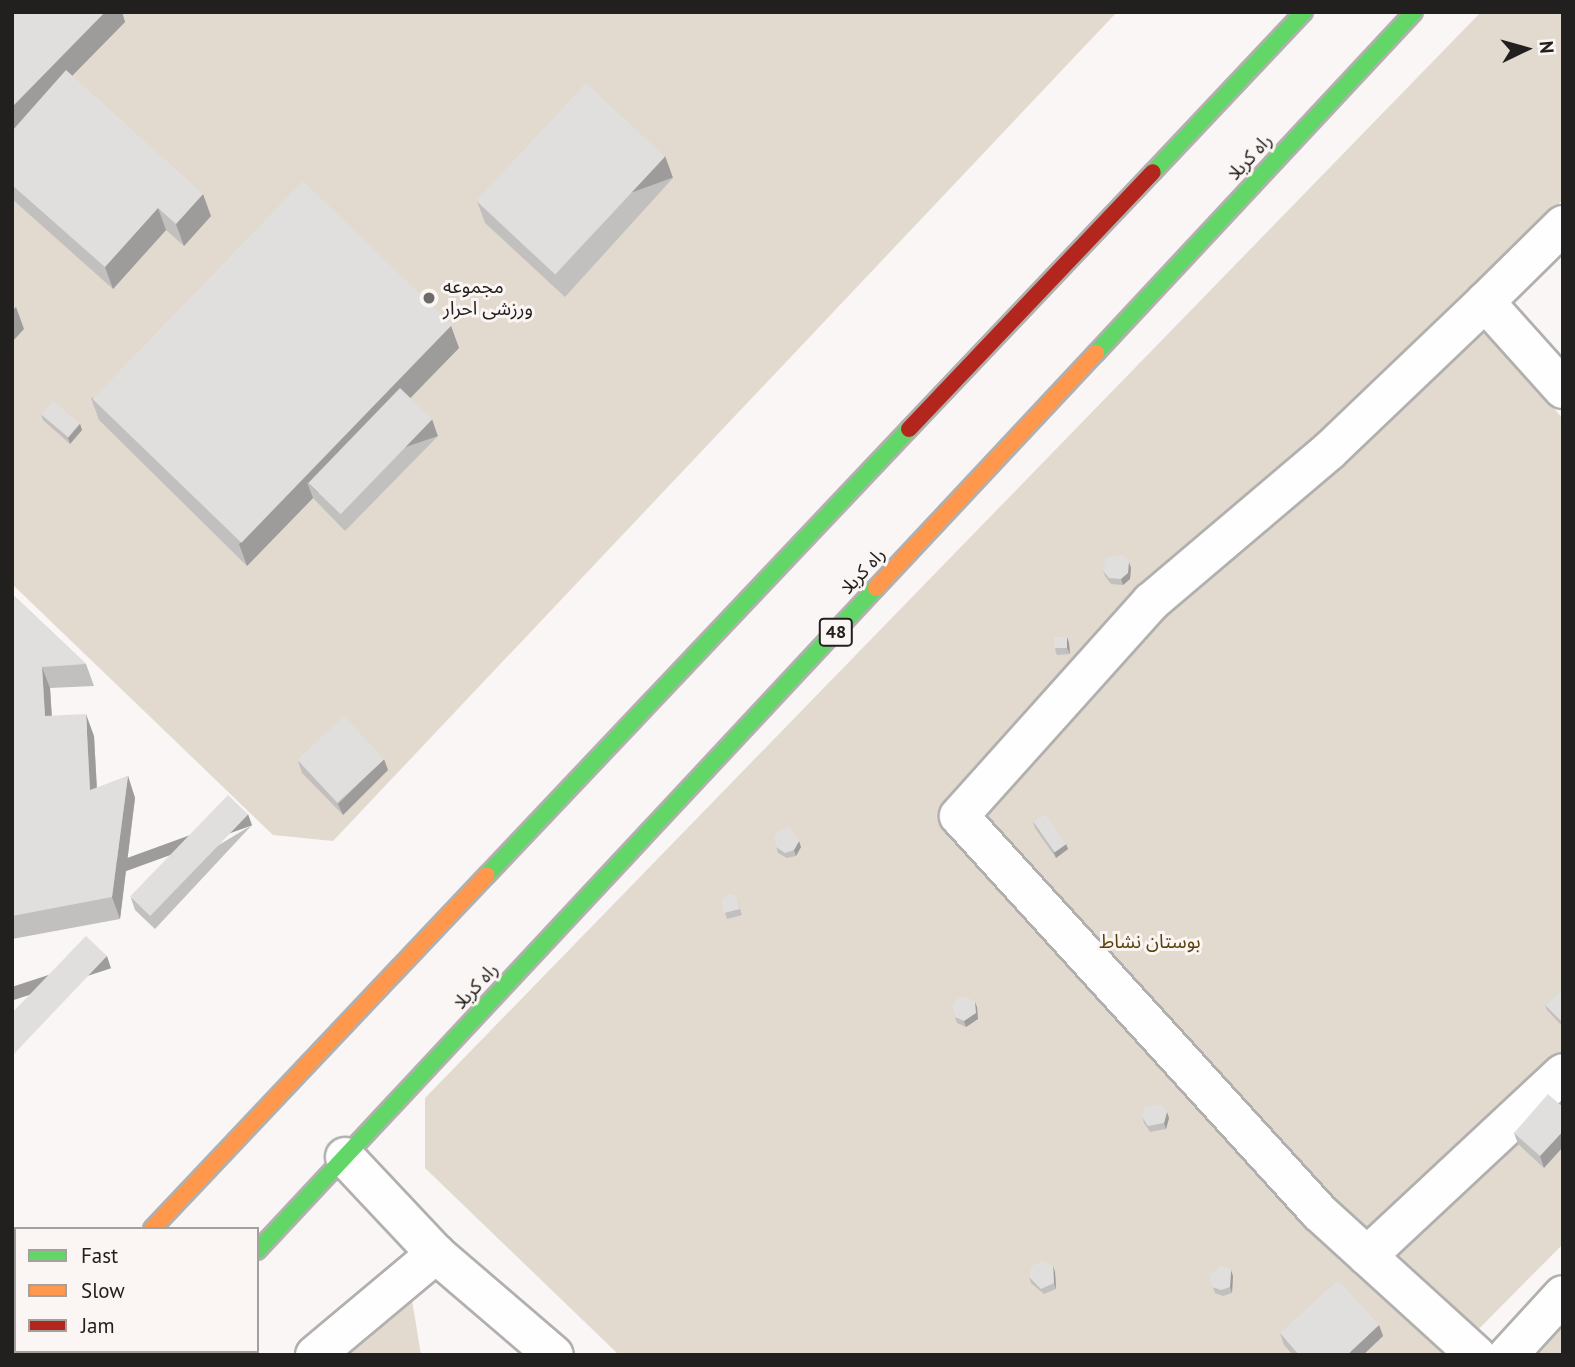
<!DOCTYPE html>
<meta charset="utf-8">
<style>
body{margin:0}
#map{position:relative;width:1575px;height:1367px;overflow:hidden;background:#f9f6f5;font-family:"PT Sans","Noto Sans Arabic",sans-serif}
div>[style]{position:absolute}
.green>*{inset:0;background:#e2dace}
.roads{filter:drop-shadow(2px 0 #b2b0af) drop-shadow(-2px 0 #b2b0af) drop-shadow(0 2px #b2b0af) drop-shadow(0 -2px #b2b0af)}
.street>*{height:38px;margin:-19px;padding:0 19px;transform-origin:19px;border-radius:19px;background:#fefefe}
.fast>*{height:16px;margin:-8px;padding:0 8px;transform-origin:8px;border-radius:8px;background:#63d668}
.slow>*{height:16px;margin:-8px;padding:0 8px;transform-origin:8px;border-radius:8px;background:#ff974d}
.jam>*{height:16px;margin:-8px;padding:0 8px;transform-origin:8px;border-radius:8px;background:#b3261e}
.wall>*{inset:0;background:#c2bfbf}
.shaded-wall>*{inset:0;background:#9e9b9b;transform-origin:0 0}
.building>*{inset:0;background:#e1dede;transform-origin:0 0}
.dots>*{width:19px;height:19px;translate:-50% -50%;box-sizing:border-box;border:4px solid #fbf5f3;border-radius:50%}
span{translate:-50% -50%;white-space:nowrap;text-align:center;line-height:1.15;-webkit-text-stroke:6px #fbf5f3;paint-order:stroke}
.shield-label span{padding:2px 5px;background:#fbf5f3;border:2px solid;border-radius:5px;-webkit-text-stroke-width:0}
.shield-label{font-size:18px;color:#22201f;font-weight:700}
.street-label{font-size:19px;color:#22201f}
.poi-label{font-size:19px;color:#22201f}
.left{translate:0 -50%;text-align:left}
.park-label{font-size:19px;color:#573f0b}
.frame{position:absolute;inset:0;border:14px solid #22201f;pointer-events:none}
.legend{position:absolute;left:14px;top:1227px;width:245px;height:126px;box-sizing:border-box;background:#fbf5f3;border:2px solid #a4a09e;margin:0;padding:9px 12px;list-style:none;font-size:21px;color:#22201f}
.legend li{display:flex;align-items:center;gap:14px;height:35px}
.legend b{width:35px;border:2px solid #a4a09e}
.north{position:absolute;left:1491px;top:14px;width:70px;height:70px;-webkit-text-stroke:5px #fbf5f3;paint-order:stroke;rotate:85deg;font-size:19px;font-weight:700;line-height:28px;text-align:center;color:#22201f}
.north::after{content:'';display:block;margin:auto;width:24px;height:32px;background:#22201f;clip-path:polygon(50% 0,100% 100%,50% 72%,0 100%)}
</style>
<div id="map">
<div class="green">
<div style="clip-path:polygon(12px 12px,1117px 12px,333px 841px,273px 835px,12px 584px)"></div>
<div style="clip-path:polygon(1481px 12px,1563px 12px,1563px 200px,1461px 299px,1563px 419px,1563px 1244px,1453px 1355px,619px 1355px,425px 1168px,425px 1098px)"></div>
<div style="clip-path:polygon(412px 1300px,421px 1355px,347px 1355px)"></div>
<div style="clip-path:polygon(1563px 1313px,1563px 1355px,1506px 1355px)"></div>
</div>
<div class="roads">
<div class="street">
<div style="left:1563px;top:225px;width:110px;rotate:135.4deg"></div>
<div style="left:1485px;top:302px;width:117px;rotate:48.1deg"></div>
<div style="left:345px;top:1157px;width:133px;rotate:46.8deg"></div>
<div style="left:436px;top:1254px;width:155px;rotate:40.6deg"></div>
<div style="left:1367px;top:1256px;width:268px;rotate:-43deg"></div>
<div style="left:315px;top:1355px;width:158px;rotate:-39.9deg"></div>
<div style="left:1476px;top:1355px;width:212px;rotate:-137.7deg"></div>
<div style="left:1319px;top:1212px;width:535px;rotate:-132.27deg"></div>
<div style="left:959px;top:816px;width:288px;rotate:-48.1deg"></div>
<div style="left:1151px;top:602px;width:233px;rotate:-40.3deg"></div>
<div style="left:1329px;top:451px;width:216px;rotate:-43.7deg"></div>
<div style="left:1508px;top:1355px;width:81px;rotate:-47.5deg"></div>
</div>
<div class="fast">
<div style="left:1153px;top:172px;width:220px;rotate:-46.7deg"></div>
<div style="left:1096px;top:353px;width:466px;rotate:-47deg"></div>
<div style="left:487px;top:875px;width:614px;rotate:-46.58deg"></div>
<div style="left:257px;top:1251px;width:907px;rotate:-46.97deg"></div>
<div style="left:12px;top:1254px;width:5px;rotate:37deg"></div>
<div style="left:160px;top:1355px;width:6px;rotate:-45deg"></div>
</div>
<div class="slow">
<div style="left:876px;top:588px;width:322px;rotate:-46.9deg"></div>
<div style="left:152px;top:1229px;width:487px;rotate:-46.6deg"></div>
<div style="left:16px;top:1355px;width:4px;rotate:-76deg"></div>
</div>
<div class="jam">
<div style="left:909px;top:429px;width:354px;rotate:-46.5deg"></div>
</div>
</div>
<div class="wall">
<div style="clip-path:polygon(12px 12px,122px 12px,125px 22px,72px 76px,211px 216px,184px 246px,166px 230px,113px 289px,12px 199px)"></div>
<div style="clip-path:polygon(665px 156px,673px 178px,565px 297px,485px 223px,477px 201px)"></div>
<div style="clip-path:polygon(451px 326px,459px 348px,410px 398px,438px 436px,345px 531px,313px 498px,247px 566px,99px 420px,91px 398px)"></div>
<div style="clip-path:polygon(41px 414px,80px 424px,82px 430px,70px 444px,43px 420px)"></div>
<div style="clip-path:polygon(1131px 568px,1130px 579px,1123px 585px,1111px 584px,1105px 576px,1103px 571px)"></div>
<div style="clip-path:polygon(12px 594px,86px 664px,94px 686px,50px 688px,52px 716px,94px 736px,97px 788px,128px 776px,135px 798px,120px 919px,12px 939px)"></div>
<div style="clip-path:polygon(1067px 637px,1069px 643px,1070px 654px,1057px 655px,1055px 649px)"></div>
<div style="clip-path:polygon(298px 761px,388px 770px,343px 815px,302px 773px)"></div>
<div style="clip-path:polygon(1033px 822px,1066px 844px,1068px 849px,1056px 858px,1035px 828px)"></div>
<div style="clip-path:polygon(252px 825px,155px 929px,135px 910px,131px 898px)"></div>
<div style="clip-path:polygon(774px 839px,801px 847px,796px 856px,787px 858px,778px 853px)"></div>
<div style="clip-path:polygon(721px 900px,738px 902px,742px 915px,727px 919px)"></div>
<div style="clip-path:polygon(1563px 988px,1563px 1027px,1547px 1010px,1545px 1005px)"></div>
<div style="clip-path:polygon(977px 1007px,978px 1019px,966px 1027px,957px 1023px,952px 1008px)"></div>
<div style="clip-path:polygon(1563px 1107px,1544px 1168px,1518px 1144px,1514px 1133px)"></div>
<div style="clip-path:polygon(1167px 1112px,1169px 1118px,1166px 1129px,1150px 1132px,1144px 1123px,1142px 1117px)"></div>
<div style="clip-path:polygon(1055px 1272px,1056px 1289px,1044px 1294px,1031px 1283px,1029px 1277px)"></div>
<div style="clip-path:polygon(1209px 1276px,1233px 1276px,1232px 1293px,1223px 1296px,1215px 1293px)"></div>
<div style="clip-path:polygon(1379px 1325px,1383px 1336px,1363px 1355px,1293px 1355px,1284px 1345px,1280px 1333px)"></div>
</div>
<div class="shaded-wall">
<div style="clip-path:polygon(105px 12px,122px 12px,125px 22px,12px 137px,12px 107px)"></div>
<div style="left:665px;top:156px;width:23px;height:161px;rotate:70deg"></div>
<div style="clip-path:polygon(203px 194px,211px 216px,184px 246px,176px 224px)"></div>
<div style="clip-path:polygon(158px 208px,166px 230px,113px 289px,105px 267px)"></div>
<div style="clip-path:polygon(16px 307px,24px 329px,12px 342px,12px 311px)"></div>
<div style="clip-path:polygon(451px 326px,459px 348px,318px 493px,307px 482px,313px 498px,247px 566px,239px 544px)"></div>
<div style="left:432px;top:419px;width:18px;height:133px;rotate:71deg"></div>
<div style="clip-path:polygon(80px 424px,82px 430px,70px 444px,68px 438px)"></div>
<div style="clip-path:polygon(1129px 562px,1131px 568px,1130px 579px,1123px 585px,1121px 579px)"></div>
<div style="clip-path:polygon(1067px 637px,1069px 643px,1070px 654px,1067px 648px)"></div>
<div style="clip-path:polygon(42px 667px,50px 688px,53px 738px,45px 716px)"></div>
<div style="clip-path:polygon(86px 714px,94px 736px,98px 812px,90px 790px)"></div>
<div style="clip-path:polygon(384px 759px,388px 770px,343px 815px,338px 804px)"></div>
<div style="clip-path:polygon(128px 776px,135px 798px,120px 919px,112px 897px)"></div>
<div style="left:248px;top:814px;width:12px;height:141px;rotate:70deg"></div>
<div style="clip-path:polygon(799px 841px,801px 847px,796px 856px,794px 850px)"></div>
<div style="clip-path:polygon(1066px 844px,1068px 849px,1056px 858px,1054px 852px)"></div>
<div style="left:107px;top:956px;width:13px;height:138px;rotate:72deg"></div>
<div style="clip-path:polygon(975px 1002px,977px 1007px,978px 1019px,966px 1027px,964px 1021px)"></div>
<div style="clip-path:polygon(1167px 1112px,1169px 1118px,1166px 1129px,1164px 1123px)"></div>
<div style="clip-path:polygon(1563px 1131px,1563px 1147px,1544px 1168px,1540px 1156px)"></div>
<div style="clip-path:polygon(1053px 1266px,1055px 1272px,1056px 1289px,1054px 1283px)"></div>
<div style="clip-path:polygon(1231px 1270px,1233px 1276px,1232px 1293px,1230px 1287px)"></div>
<div style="clip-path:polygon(1379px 1325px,1383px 1336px,1363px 1355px,1347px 1355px)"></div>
</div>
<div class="building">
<div style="clip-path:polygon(12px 12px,105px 12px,12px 107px)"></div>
<div style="clip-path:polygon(66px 70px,203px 194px,176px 224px,158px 208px,105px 267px,12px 185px,12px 131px)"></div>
<div style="left:586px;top:83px;width:108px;height:161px;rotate:43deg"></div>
<div style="left:303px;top:181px;width:207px;height:303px;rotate:44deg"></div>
<div style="left:400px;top:388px;width:45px;height:132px;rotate:44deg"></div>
<div style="left:53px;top:401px;width:35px;height:18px;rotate:40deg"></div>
<div style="clip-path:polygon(1123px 555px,1129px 562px,1128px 573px,1121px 579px,1109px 578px,1103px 571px,1106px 557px)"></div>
<div style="clip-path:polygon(12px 594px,86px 664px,42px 667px,45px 716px,86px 714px,90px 790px,128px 776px,112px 897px,12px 916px)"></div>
<div style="left:1067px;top:637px;width:11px;height:13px;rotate:90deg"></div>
<div style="left:344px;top:716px;width:59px;height:64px;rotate:47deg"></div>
<div style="left:228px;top:795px;width:28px;height:141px;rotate:44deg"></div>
<div style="left:1045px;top:814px;width:37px;height:14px;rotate:55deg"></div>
<div style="clip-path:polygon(789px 827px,799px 841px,794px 850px,785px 853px,776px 847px,774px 839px,779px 830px)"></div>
<div style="clip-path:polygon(728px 894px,736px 896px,740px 909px,724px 913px,721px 900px)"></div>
<div style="clip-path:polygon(86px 936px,107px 956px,12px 1056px,12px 1013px)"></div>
<div style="clip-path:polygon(1563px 988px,1563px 1023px,1545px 1005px)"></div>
<div style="clip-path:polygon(965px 996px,975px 1002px,976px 1013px,964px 1021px,955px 1017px,952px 1008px,955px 1000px)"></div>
<div style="clip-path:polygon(1548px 1094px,1563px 1107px,1563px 1131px,1540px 1156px,1514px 1133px)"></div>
<div style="clip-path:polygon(1162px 1105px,1167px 1112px,1164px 1123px,1148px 1126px,1142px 1117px,1145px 1106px)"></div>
<div style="clip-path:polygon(1043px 1261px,1053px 1266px,1054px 1283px,1041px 1289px,1029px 1277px,1032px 1266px)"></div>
<div style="clip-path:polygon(1221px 1265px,1231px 1270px,1230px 1287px,1221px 1290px,1212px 1287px,1209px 1276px)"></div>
<div style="clip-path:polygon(1338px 1280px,1379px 1325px,1347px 1355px,1299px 1355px,1280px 1333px)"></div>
</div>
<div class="dots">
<div style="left:429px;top:298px;background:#6d6b6a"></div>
</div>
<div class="shield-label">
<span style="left:836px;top:632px">48</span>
</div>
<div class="street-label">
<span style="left:1250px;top:157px;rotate:-47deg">راه کربلا</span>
<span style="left:863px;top:571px;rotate:-47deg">راه کربلا</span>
<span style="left:476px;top:986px;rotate:-47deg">راه کربلا</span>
</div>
<div class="poi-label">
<span class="left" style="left:443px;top:298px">مجموعه<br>ورزشی احرار</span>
</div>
<div class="park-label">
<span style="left:1150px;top:942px">بوستان نشاط</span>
</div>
<div class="frame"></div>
<ul class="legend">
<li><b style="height:9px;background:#63d668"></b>Fast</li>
<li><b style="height:9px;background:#ff974d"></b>Slow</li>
<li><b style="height:9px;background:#b3261e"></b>Jam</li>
</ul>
<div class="north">N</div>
</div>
